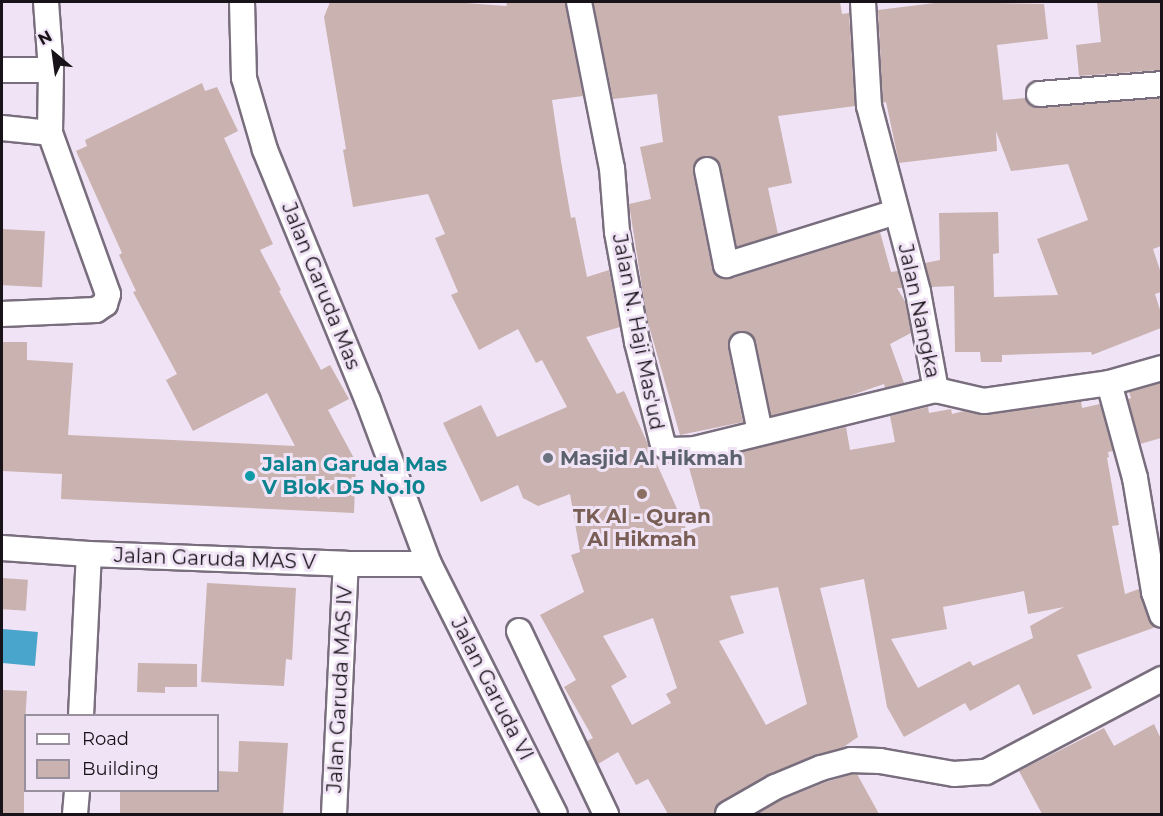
<!DOCTYPE html>
<style>
body{margin:0}
#map{position:relative;width:1163px;height:816px;overflow:hidden;background:#f0e3f5;font-family:Montserrat,sans-serif}
div>[style]{position:absolute}
.water>*{inset:0;background:#4aa5cd;transform-origin:0 0}
.building>*{inset:0;background:#c9b2af;transform-origin:0 0}
.roads{filter:drop-shadow(2px 0 #796e7d) drop-shadow(-2px 0 #796e7d) drop-shadow(0 2px #796e7d) drop-shadow(0 -2px #796e7d)}
.minor>*{height:24px;margin:-12px;padding:0 12px;transform-origin:12px;border-radius:12px;background:#fff}
.dots>*{width:16px;height:16px;translate:-50% -50%;box-sizing:border-box;border:3px solid #f0e3f5;border-radius:50%}
span{translate:-50% -50%;white-space:nowrap;text-align:center;line-height:1.15;-webkit-text-stroke:6px #f0e3f5;paint-order:stroke}
.street-label{font-size:20px;color:#171319}
.worship-label{font-size:20px;color:#5b616d;font-weight:700}
.left{translate:0 -50%;text-align:left}
.culture-label{font-size:20px;color:#0d838f;font-weight:700}
.education-label{font-size:20px;color:#785e54;font-weight:700}
.frame{position:absolute;inset:0;border:3px solid #171319;pointer-events:none}
.legend{position:absolute;left:24px;top:714px;width:195px;height:78px;box-sizing:border-box;background:#f0e3f5;border:2px solid #99909d;margin:0;padding:8px 10px;list-style:none;font-size:18px;color:#171319}
.legend li{display:flex;align-items:center;gap:12px;height:30px}
.legend b{width:30px;border:2px solid #99909d}
.north{position:absolute;left:24px;top:24px;width:60px;height:60px;-webkit-text-stroke:4px #f0e3f5;paint-order:stroke;rotate:331deg;font-size:16px;font-weight:700;line-height:24px;text-align:center;color:#171319}
.north::after{content:'';display:block;margin:auto;width:21px;height:27px;background:#171319;clip-path:polygon(50% 0,100% 100%,50% 72%,0 100%)}
</style>
<div id="map">
<div class="water">
<div style="left:3px;top:629px;width:35px;height:34px;rotate:5deg"></div>
</div>
<div class="building">
<div style="clip-path:polygon(evenodd,330px 2px,451px 2px,507px 6px,506px 2px,565px 2px,583px 96px,552px 100px,561px 161px,571px 218px,575px 217px,587px 277px,609px 270px,620px 327px,586px 337px,617px 394px,624px 391px,687px 531px,705px 525px,688px 464px,846px 427px,850px 450px,895px 442px,890px 416px,928px 407px,929px 413px,951px 409px,952px 414px,964px 411px,986px 415px,1081px 401px,1082px 408px,1100px 404px,1113px 451px,1108px 452px,1109px 457px,1107px 458px,1119px 525px,1112px 526px,1125px 594px,1139px 589px,1149px 620px,1156px 627px,1077px 655px,1092px 688px,1033px 715px,1019px 684px,970px 711px,965px 703px,904px 737px,887px 707px,864px 579px,820px 588px,858px 737px,842px 748px,816px 755px,768px 775px,721px 802px,714px 814px,668px 814px,648px 779px,636px 785px,618px 752px,598px 764px,587px 741px,593px 738px,564px 687px,576px 680px,540px 615px,584px 592px,571px 555px,580px 552px,570px 494px,538px 506px,523px 498px,518px 485px,481px 502px,443px 423px,481px 405px,497px 437px,567px 407px,542px 360px,536px 363px,518px 329px,479px 350px,451px 295px,458px 292px,435px 238px,445px 234px,428px 194px,353px 207px,343px 150px,346px 149px,324px 17px,330px 2px,778px 587px,807px 704px,766px 725px,719px 641px,744px 633px,730px 596px,778px 587px,330px 2px,1024px 591px,1028px 614px,1064px 607px,1030px 626px,1033px 638px,973px 666px,970px 661px,918px 688px,891px 639px,947px 629px,943px 607px,1024px 591px,330px 2px,653px 618px,677px 688px,666px 694px,671px 703px,632px 725px,611px 686px,627px 677px,603px 636px,653px 618px)"></div>
<div style="clip-path:polygon(593px 2px,840px 2px,842px 14px,849px 13px,855px 106px,778px 116px,792px 183px,768px 188px,778px 234px,737px 247px,718px 161px,712px 157px,704px 156px,694px 165px,693px 173px,712px 268px,722px 279px,730px 279px,880px 232px,891px 272px,898px 271px,902px 288px,897px 288px,906px 303px,911px 333px,890px 344px,904px 383px,885px 388px,884px 384px,846px 397px,771px 416px,756px 342px,747px 332px,739px 331px,729px 340px,728px 348px,743px 422px,680px 435px,647px 319px,629px 204px,651px 199px,640px 147px,663px 142px,657px 94px,613px 99px)"></div>
<div style="clip-path:polygon(943px 2px,1044px 4px,1048px 39px,997px 45px,1003px 100px,1026px 98px,1032px 107px,1040px 108px,1161px 98px,1161px 246px,1153px 249px,1161px 273px,1161px 292px,1155px 294px,1161px 313px,1161px 328px,1092px 355px,1091px 352px,1002px 355px,1002px 362px,981px 362px,980px 352px,955px 352px,954px 286px,931px 287px,925px 263px,940px 260px,939px 213px,998px 212px,999px 253px,993px 254px,994px 297px,1058px 295px,1037px 239px,1088px 220px,1068px 164px,1011px 171px,996px 131px,997px 151px,899px 163px,886px 102px,883px 103px,878px 10px)"></div>
<div style="clip-path:polygon(1097px 2px,1161px 2px,1161px 70px,1079px 76px,1076px 45px,1101px 42px)"></div>
<div style="clip-path:polygon(202px 83px,205px 91px,217px 87px,238px 131px,224px 138px,273px 244px,260px 250px,281px 290px,279px 291px,321px 370px,330px 365px,349px 399px,328px 410px,356px 462px,354px 513px,61px 499px,62px 474px,2px 471px,2px 342px,27px 342px,27px 360px,73px 363px,68px 435px,295px 446px,267px 393px,193px 431px,166px 380px,177px 374px,133px 292px,136px 291px,119px 255px,122px 253px,76px 151px,87px 146px,85px 140px)"></div>
<div style="left:2px;top:229px;width:43px;height:56px;rotate:3deg"></div>
<div style="clip-path:polygon(1161px 383px,1161px 438px,1140px 444px,1128px 399px,1131px 398px,1129px 392px)"></div>
<div style="left:2px;top:578px;width:26px;height:31px;rotate:4deg"></div>
<div style="clip-path:polygon(207px 583px,296px 588px,292px 660px,286px 659px,284px 686px,201px 682px)"></div>
<div style="clip-path:polygon(138px 663px,197px 664px,197px 687px,165px 687px,165px 693px,137px 692px)"></div>
<div style="clip-path:polygon(2px 690px,27px 691px,24px 740px,24px 814px,2px 814px)"></div>
<div style="clip-path:polygon(1154px 724px,1161px 739px,1161px 814px,1042px 814px,1019px 771px,1104px 728px,1114px 746px)"></div>
<div style="clip-path:polygon(239px 741px,288px 743px,283px 814px,120px 814px,120px 790px,218px 790px,218px 771px,238px 772px)"></div>
<div style="clip-path:polygon(853px 774px,857px 774px,879px 814px,756px 814px,781px 800px,826px 782px)"></div>
</div>
<div class="roads">
<div class="minor">
<div style="left:242px;top:2px;width:76px;rotate:88.5deg"></div>
<div style="left:244px;top:78px;width:75px;rotate:73.7deg"></div>
<div style="left:265px;top:150px;width:271px;rotate:67.7deg"></div>
<div style="left:368px;top:401px;width:174px;rotate:69.5deg"></div>
<div style="left:429px;top:564px;width:280px;rotate:63.3deg"></div>
<div style="left:579px;top:2px;width:169px;rotate:78.8deg"></div>
<div style="left:612px;top:168px;width:64px;rotate:85.5deg"></div>
<div style="left:617px;top:232px;width:112px;rotate:79.7deg"></div>
<div style="left:637px;top:342px;width:106px;rotate:75.8deg"></div>
<div style="left:663px;top:445px;width:9px;rotate:32deg"></div>
<div style="left:671px;top:450px;width:24px;rotate:-2deg"></div>
<div style="left:695px;top:449px;width:248px;rotate:-13.8deg"></div>
<div style="left:863px;top:2px;width:104px;rotate:86.7deg"></div>
<div style="left:869px;top:106px;width:192px;rotate:75.2deg"></div>
<div style="left:918px;top:292px;width:100px;rotate:79.6deg"></div>
<div style="left:2px;top:70px;width:49px"></div>
<div style="left:1039px;top:94px;width:123px;rotate:-4.6deg"></div>
<div style="left:2px;top:128px;width:48px;rotate:5.9deg"></div>
<div style="left:707px;top:170px;width:97px;rotate:78.7deg"></div>
<div style="left:726px;top:265px;width:178px;rotate:-17.3deg"></div>
<div style="left:2px;top:314px;width:94px;rotate:-2.4deg"></div>
<div style="left:96px;top:310px;width:11px;rotate:-34deg"></div>
<div style="left:105px;top:304px;width:10px;rotate:-73deg"></div>
<div style="left:108px;top:294px;width:171px;rotate:-109.8deg"></div>
<div style="left:50px;top:133px;width:63px;rotate:-89.1deg"></div>
<div style="left:51px;top:70px;width:68px;rotate:-94.2deg"></div>
<div style="left:742px;top:345px;width:89px;rotate:78.3deg"></div>
<div style="left:1109px;top:383px;width:55px;rotate:-15.8deg"></div>
<div style="left:936px;top:390px;width:49px;rotate:12.9deg"></div>
<div style="left:984px;top:401px;width:126px;rotate:-8.2deg"></div>
<div style="left:1109px;top:383px;width:98px;rotate:74.7deg"></div>
<div style="left:1135px;top:478px;width:116px;rotate:80.5deg"></div>
<div style="left:1154px;top:592px;width:24px;rotate:71deg"></div>
<div style="left:2px;top:548px;width:87px;rotate:3.9deg"></div>
<div style="left:89px;top:554px;width:257px;rotate:2.2deg"></div>
<div style="left:346px;top:564px;width:83px"></div>
<div style="left:519px;top:631px;width:203px;rotate:64.6deg"></div>
<div style="left:81px;top:716px;width:162px;rotate:-87.2deg"></div>
<div style="left:75px;top:814px;width:24px;rotate:-85deg"></div>
<div style="left:334px;top:814px;width:250px;rotate:-87.3deg"></div>
<div style="left:728px;top:814px;width:54px;rotate:-29.9deg"></div>
<div style="left:775px;top:787px;width:50px;rotate:-22.4deg"></div>
<div style="left:821px;top:768px;width:31px;rotate:-15deg"></div>
<div style="left:851px;top:760px;width:29px;rotate:2deg"></div>
<div style="left:880px;top:761px;width:75px;rotate:10deg"></div>
<div style="left:954px;top:774px;width:32px;rotate:-4deg"></div>
<div style="left:986px;top:772px;width:199px;rotate:-27.9deg"></div>
</div>
</div>
<div class="dots">
<div style="left:548px;top:458px;background:#6b7280"></div>
<div style="left:250px;top:476px;background:#0f9aa8"></div>
<div style="left:642px;top:494px;background:#8d6e63"></div>
</div>
<div class="street-label">
<span style="left:321px;top:286px;rotate:68deg">Jalan Garuda Mas</span>
<span style="left:919px;top:311px;rotate:78deg">Jalan Nangka</span>
<span style="left:638px;top:332px;rotate:79deg">Jalan N. Haji Mas'ud</span>
<span style="left:215px;top:559px;rotate:2deg">Jalan Garuda MAS V</span>
<span style="left:340px;top:689px;rotate:-87deg">Jalan Garuda MAS IV</span>
<span style="left:492px;top:689px;rotate:63deg">Jalan Garuda VI</span>
</div>
<div class="worship-label">
<span class="left" style="left:560px;top:458px">Masjid Al Hikmah</span>
</div>
<div class="culture-label">
<span class="left" style="left:262px;top:476px">Jalan Garuda Mas<br>V Blok D5 No.10</span>
</div>
<div class="education-label">
<span style="left:642px;top:528px">TK Al - Quran<br>Al Hikmah</span>
</div>
<div class="frame"></div>
<ul class="legend">
<li><b style="height:8px;background:#fff"></b>Road</li>
<li><b style="height:16px;background:#c9b2af"></b>Building</li>
</ul>
<div class="north">N</div>
</div>
